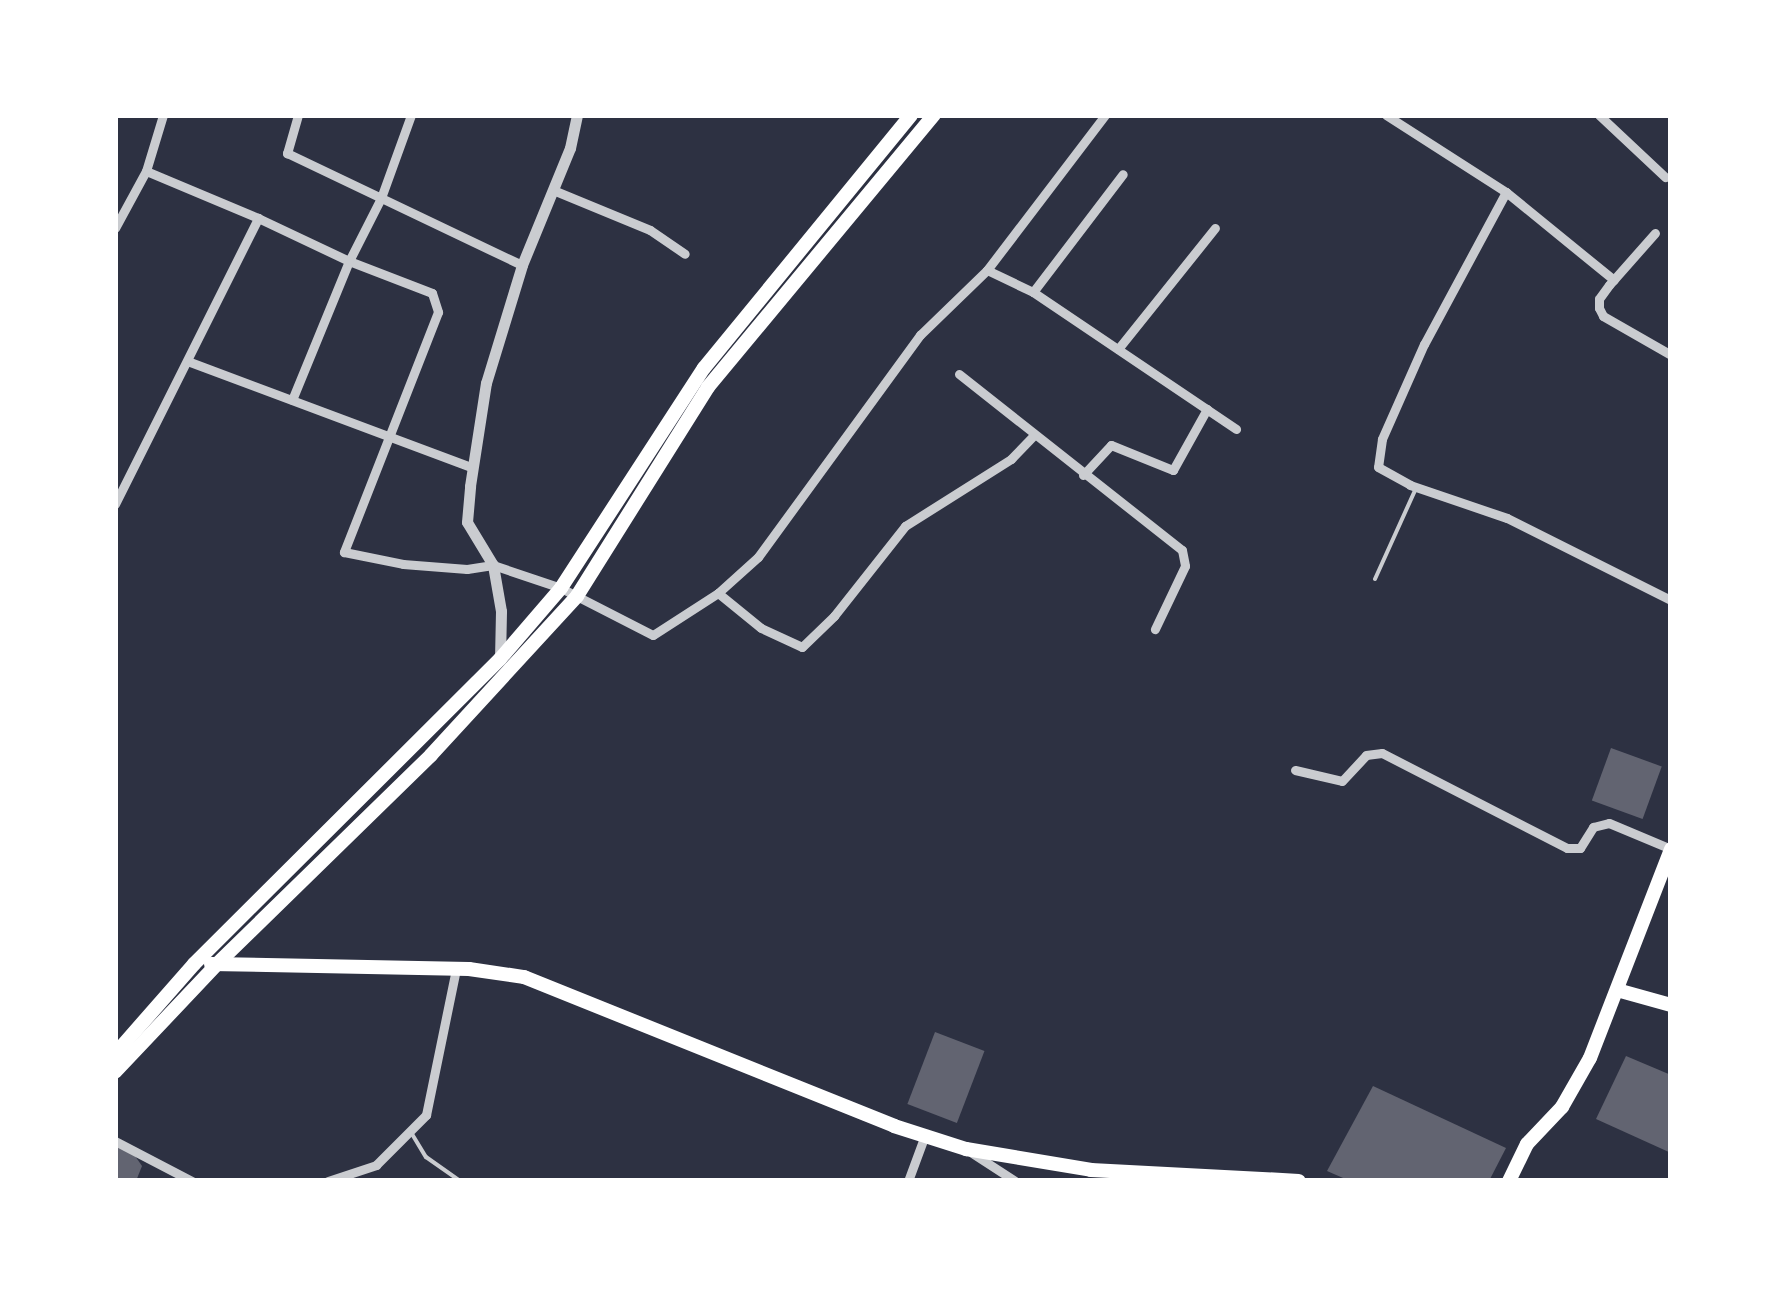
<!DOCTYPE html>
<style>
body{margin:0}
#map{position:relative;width:1786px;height:1296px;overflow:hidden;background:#2d3142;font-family:"Golos Text",sans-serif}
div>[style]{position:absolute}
.building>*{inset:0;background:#626471;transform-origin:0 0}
.service>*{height:4px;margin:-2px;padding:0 2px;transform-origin:2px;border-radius:2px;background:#caccd0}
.minor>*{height:9px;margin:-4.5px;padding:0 4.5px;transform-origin:4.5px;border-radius:4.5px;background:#caccd0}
.tertiary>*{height:11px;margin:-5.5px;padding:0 5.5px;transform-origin:5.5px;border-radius:5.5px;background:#caccd0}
.primary>*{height:14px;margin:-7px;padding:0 7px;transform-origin:7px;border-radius:7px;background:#fff}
span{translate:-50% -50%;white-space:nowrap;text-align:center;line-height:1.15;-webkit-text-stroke:8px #fff;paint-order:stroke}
.frame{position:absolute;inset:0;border:118px solid #fff;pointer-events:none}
</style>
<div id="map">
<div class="building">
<div style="left:1611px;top:748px;width:54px;height:56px;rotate:20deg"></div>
<div style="left:935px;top:1032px;width:53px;height:77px;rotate:21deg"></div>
<div style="clip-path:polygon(1626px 1056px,1671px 1075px,1671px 1153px,1596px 1119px)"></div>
<div style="clip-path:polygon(1373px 1086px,1506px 1148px,1489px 1181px,1350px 1181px,1327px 1171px)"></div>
<div style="clip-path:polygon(115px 1145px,133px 1153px,142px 1166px,136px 1181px,115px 1181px)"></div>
</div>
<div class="service">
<div style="left:1375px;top:579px;width:100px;rotate:-65.7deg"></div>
<div style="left:412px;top:1134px;width:27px;rotate:59deg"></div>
<div style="left:426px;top:1157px;width:42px;rotate:35.2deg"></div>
</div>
<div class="minor">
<div style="left:298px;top:115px;width:40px;rotate:106deg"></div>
<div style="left:287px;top:153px;width:260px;rotate:25.5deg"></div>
<div style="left:411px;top:115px;width:88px;rotate:109.9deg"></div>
<div style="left:381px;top:198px;width:71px;rotate:116.9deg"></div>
<div style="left:349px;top:261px;width:89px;rotate:21.1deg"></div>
<div style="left:432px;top:293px;width:20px;rotate:72deg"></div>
<div style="left:438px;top:312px;width:258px;rotate:111.4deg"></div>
<div style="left:344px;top:552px;width:60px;rotate:11.5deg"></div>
<div style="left:403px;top:564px;width:64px;rotate:4.5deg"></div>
<div style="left:467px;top:569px;width:26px;rotate:-9deg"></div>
<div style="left:493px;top:565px;width:72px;rotate:18.7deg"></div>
<div style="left:561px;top:588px;width:103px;rotate:27.1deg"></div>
<div style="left:653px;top:635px;width:77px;rotate:-32.9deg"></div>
<div style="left:718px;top:593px;width:54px;rotate:-42deg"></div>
<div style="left:758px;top:557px;width:275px;rotate:-53.9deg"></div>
<div style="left:920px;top:335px;width:93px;rotate:-44.1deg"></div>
<div style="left:987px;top:270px;width:195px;rotate:-52.7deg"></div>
<div style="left:1386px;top:115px;width:143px;rotate:32.7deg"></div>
<div style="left:1506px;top:192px;width:139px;rotate:39.2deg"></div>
<div style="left:1599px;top:115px;width:91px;rotate:43.2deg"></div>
<div style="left:553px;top:190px;width:105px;rotate:22.4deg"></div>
<div style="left:650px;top:230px;width:42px;rotate:34.4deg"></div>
<div style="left:1506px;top:192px;width:173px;rotate:118.3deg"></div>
<div style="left:1424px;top:344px;width:104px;rotate:113.9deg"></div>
<div style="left:1382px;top:439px;width:28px;rotate:98deg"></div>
<div style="left:1378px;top:467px;width:37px;rotate:29deg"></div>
<div style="left:1410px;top:485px;width:102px;rotate:18.8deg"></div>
<div style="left:1507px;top:518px;width:183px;rotate:26.6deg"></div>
<div style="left:258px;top:218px;width:101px;rotate:25.3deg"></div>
<div style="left:349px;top:261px;width:150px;rotate:112.3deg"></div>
<div style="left:115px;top:228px;width:65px;rotate:-61.5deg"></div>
<div style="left:146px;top:171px;width:59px;rotate:-73.1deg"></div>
<div style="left:1655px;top:233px;width:69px;rotate:131.5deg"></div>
<div style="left:1609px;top:285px;width:17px;rotate:126deg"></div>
<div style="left:1599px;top:299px;width:9px;rotate:90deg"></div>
<div style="left:1599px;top:308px;width:9px;rotate:63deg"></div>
<div style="left:1603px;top:316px;width:78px;rotate:29.8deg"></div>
<div style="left:987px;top:270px;width:51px;rotate:25.6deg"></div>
<div style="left:1033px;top:292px;width:245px;rotate:34deg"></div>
<div style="left:1033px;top:292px;width:148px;rotate:-52.7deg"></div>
<div style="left:1118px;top:349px;width:155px;rotate:-51.3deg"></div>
<div style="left:190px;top:362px;width:302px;rotate:20.5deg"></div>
<div style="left:959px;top:374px;width:284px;rotate:38.3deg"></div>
<div style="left:1182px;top:550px;width:16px;rotate:79deg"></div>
<div style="left:1185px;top:566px;width:70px;rotate:115.5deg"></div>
<div style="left:1083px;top:475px;width:41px;rotate:-47deg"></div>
<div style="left:1111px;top:445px;width:67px;rotate:22deg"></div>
<div style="left:1173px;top:470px;width:70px;rotate:-60.9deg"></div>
<div style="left:115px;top:504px;width:320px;rotate:-63.4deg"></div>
<div style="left:258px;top:218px;width:121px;rotate:-157.2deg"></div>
<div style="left:718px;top:593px;width:55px;rotate:39.1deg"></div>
<div style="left:761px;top:628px;width:45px;rotate:24.9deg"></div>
<div style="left:802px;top:647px;width:45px;rotate:-44.1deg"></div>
<div style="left:834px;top:616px;width:115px;rotate:-51.7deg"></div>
<div style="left:905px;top:526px;width:125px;rotate:-32.3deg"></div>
<div style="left:1011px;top:459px;width:32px;rotate:-46deg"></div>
<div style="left:1295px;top:770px;width:48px;rotate:13.2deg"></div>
<div style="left:1342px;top:781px;width:35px;rotate:-47deg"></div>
<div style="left:1366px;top:755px;width:16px;rotate:-7deg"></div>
<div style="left:1382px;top:753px;width:208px;rotate:27.2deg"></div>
<div style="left:1567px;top:848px;width:13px"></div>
<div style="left:1580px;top:848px;width:25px;rotate:-58deg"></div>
<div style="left:1593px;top:827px;width:16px;rotate:-14deg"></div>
<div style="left:1609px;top:823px;width:67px;rotate:22.8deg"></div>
<div style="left:115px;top:1141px;width:87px;rotate:27.5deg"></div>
<div style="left:972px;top:1153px;width:51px;rotate:33.1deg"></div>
<div style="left:328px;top:1181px;width:51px;rotate:-18.4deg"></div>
<div style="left:376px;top:1165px;width:71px;rotate:-45deg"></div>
<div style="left:426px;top:1115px;width:149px;rotate:-78.4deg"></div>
<div style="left:908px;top:1181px;width:49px;rotate:-69.7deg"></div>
</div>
<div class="tertiary">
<div style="left:500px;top:659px;width:48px;rotate:-88.8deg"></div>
<div style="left:501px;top:611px;width:47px;rotate:-99.9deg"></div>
<div style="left:493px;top:565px;width:50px;rotate:-121.2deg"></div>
<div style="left:467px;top:522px;width:36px;rotate:-85deg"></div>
<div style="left:470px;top:486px;width:104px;rotate:-81.2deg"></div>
<div style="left:486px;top:383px;width:123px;rotate:-73deg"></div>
<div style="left:522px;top:265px;width:126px;rotate:-67.7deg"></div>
<div style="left:570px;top:148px;width:34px;rotate:-78deg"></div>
</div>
<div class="primary">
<div style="left:211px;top:964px;width:258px;rotate:1.1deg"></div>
<div style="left:469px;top:969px;width:56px;rotate:8.3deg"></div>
<div style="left:524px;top:977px;width:399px;rotate:21.9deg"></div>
<div style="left:894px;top:1126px;width:76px;rotate:17.7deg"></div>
<div style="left:966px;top:1149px;width:127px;rotate:9.5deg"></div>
<div style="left:1091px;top:1170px;width:208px;rotate:3deg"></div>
<div style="left:1617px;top:990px;width:56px;rotate:15.5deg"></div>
<div style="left:115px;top:1054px;width:120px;rotate:-48.7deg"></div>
<div style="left:194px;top:964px;width:432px;rotate:-44.9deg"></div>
<div style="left:500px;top:659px;width:94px;rotate:-49.3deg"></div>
<div style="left:561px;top:588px;width:262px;rotate:-57deg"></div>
<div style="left:704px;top:368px;width:327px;rotate:-50.7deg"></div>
<div style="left:115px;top:1072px;width:149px;rotate:-46.6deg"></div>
<div style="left:217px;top:964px;width:299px;rotate:-44.3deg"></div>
<div style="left:431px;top:755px;width:216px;rotate:-47.4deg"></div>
<div style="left:577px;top:596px;width:247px;rotate:-57.9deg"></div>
<div style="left:708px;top:387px;width:354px;rotate:-50.3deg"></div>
<div style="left:1509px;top:1181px;width:41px;rotate:-64.1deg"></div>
<div style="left:1527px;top:1144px;width:51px;rotate:-46.6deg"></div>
<div style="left:1562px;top:1107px;width:56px;rotate:-60.3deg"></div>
<div style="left:1590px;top:1058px;width:224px;rotate:-68.8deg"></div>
</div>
<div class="frame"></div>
</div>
